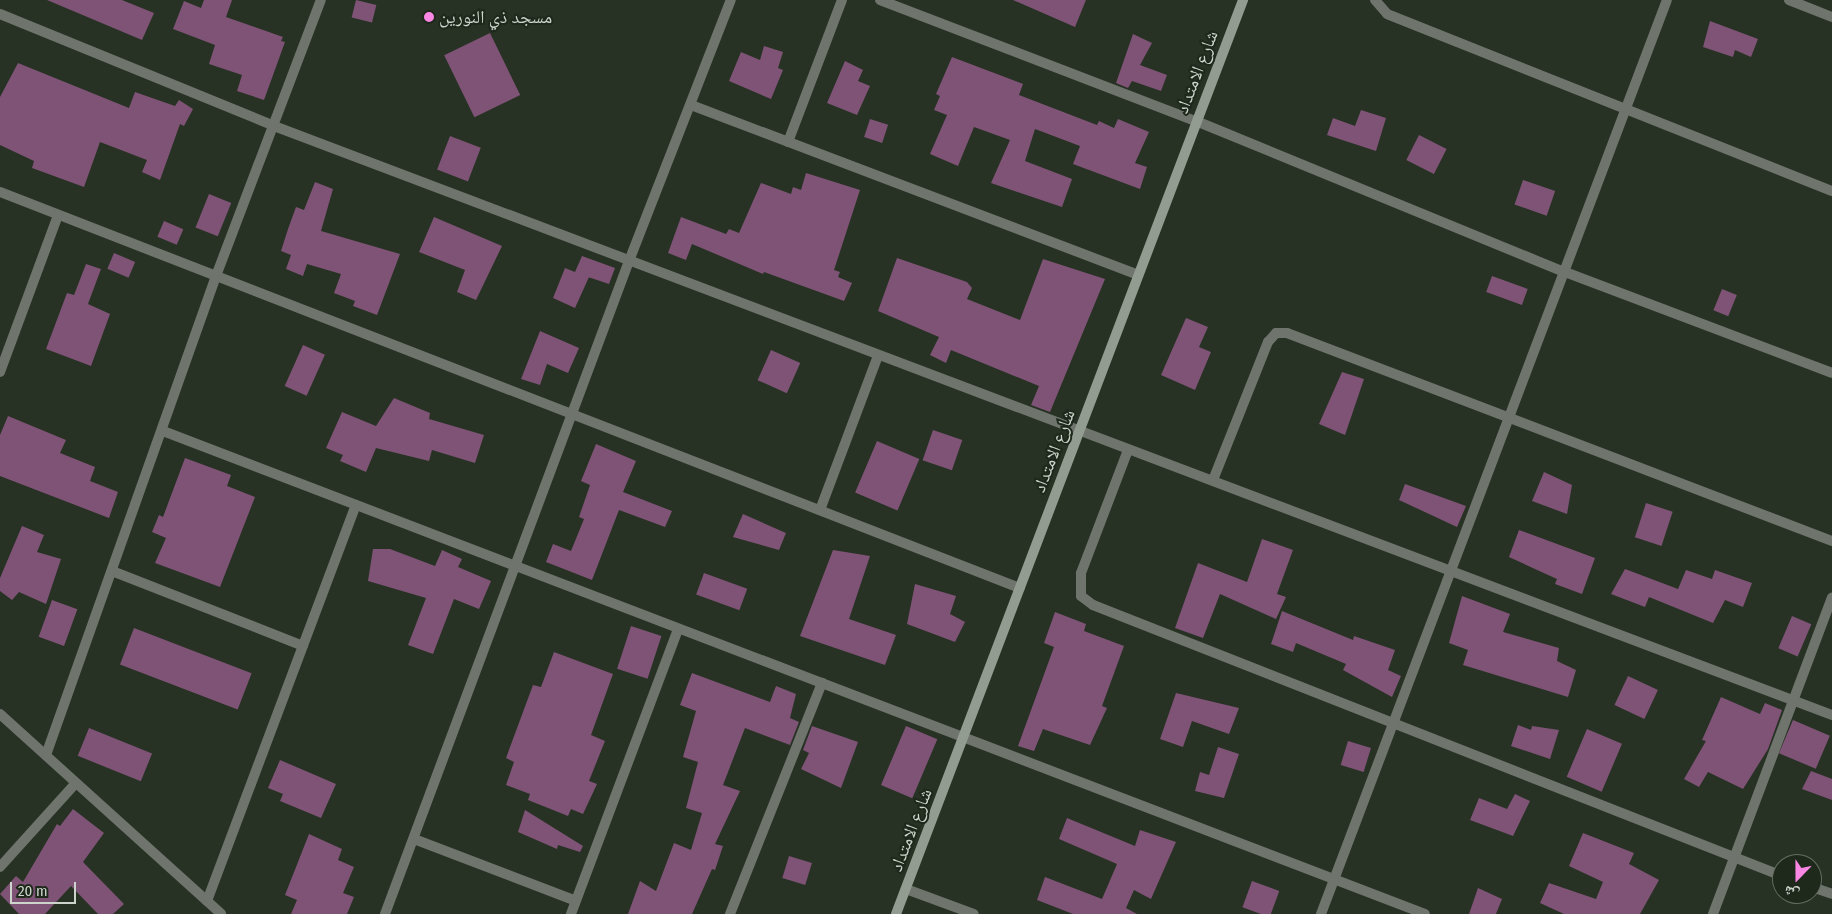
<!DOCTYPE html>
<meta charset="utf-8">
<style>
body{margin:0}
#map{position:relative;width:1832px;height:914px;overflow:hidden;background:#273224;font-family:"Fira Sans Condensed","Noto Naskh Arabic",sans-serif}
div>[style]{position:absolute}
.building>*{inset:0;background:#7e5375;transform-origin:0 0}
.street>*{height:10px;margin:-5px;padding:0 5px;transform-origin:5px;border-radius:5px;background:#6f746d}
.secondary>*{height:10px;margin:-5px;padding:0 5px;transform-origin:5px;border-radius:5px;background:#939c90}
.dots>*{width:14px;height:14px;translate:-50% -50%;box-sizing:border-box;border:2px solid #1e281b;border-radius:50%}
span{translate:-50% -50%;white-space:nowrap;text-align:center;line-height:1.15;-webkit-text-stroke:4px #1e281b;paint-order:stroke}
.poi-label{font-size:18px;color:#cdd4cb}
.left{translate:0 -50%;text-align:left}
.street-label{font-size:18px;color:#cdd4cb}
.north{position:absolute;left:1772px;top:854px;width:50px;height:50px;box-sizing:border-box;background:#1e281b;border:1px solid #646d61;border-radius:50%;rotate:202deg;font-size:14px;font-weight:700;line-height:20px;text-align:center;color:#cdd4cb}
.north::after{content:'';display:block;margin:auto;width:18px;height:22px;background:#fb87e5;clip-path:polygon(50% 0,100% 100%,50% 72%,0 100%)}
.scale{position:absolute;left:10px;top:882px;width:66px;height:22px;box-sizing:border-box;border:2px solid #cdd4cb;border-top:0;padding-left:6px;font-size:15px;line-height:18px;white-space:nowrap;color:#cdd4cb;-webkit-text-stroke:4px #1e281b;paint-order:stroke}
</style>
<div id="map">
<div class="building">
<div style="clip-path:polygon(47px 0,122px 0,154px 13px,142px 40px)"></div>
<div style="clip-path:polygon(204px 0,232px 0,226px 17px,283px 37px,281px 41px,285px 42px,264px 100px,237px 91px,242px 75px,209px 64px,215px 45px,173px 29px,184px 1px,201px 8px)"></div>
<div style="left:356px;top:0;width:21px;height:18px;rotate:14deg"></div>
<div style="clip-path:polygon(1013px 0,1086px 0,1075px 27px)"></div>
<div style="clip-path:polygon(1710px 21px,1758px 39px,1751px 57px,1735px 50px,1733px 57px,1703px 47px)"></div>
<div style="left:490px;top:33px;width:69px;height:51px;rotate:64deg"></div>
<div style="clip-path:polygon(1133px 34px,1152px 43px,1140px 65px,1167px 75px,1161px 91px,1132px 81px,1128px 88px,1116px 83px)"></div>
<div style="clip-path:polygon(764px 46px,783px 52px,778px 68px,783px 70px,771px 99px,729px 81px,741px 52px,760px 60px)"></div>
<div style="clip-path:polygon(952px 57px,1023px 84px,1019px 95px,1097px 125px,1099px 121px,1114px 128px,1118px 119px,1149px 132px,1135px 163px,1147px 167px,1140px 189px,1073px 164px,1080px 146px,1035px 129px,1025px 161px,1072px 179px,1062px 207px,991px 183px,1010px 140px,974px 127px,958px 166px,930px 154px,947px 115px,934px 110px,940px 96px,936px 94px)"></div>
<div style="clip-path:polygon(845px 61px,863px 70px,858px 81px,870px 86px,857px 115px,827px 103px)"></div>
<div style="clip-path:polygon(18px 63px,129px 108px,135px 92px,175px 106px,179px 100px,193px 109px,184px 126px,180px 124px,160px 180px,142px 172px,147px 160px,100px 142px,84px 187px,32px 168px,34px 161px,0 145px,0 97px)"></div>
<div style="clip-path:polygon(1361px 110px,1386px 118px,1376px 151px,1327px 135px,1333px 118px,1355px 126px)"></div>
<div style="left:870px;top:119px;width:19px;height:19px;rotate:18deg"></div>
<div style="left:1419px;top:135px;width:31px;height:28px;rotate:27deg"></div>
<div style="left:450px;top:136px;width:33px;height:36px;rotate:21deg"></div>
<div style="clip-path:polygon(806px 173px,860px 190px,834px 270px,840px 272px,838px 277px,852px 283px,844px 301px,764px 272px,763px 274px,692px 244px,686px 260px,668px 253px,681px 217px,726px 234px,729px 229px,739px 233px,761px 183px,791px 194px,793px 187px,801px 190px)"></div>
<div style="left:1523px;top:180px;width:34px;height:26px;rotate:19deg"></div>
<div style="clip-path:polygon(315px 182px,333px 189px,321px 231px,400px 254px,377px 315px,353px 306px,355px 301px,334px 293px,341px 274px,307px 264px,303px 276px,286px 269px,291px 255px,281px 251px,288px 229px,296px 207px,304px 210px)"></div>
<div style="left:209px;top:194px;width:24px;height:36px;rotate:22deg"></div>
<div style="clip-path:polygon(434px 217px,502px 246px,476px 300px,457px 292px,465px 270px,419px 252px)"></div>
<div style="left:164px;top:221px;width:21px;height:17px;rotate:23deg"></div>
<div style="left:114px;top:253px;width:23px;height:17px;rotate:23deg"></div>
<div style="clip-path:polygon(582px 256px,615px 268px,609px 284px,585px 276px,589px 277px,575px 308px,553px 298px,565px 268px,575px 272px)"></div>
<div style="clip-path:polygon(897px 258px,967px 282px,972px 288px,967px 299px,1020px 320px,1043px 259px,1105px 279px,1050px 412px,1031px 405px,1039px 386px,951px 350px,946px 363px,930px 355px,939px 337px,878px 311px)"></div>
<div style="clip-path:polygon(86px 264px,101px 269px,88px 304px,110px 314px,91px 366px,46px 349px,67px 293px,74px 295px)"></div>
<div style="left:1492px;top:276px;width:38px;height:17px;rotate:20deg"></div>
<div style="left:1722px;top:289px;width:16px;height:23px;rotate:22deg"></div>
<div style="clip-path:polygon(1186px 318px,1208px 327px,1199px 347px,1211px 352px,1195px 390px,1161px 375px)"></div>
<div style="clip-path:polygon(540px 331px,579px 348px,568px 373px,547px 364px,540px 385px,521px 379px)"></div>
<div style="left:303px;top:345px;width:24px;height:45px;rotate:24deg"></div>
<div style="left:771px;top:350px;width:32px;height:33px;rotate:24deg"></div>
<div style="clip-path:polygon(1342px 372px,1364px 379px,1345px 435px,1319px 424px)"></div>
<div style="clip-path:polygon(394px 398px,430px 413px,429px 419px,484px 435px,475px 463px,432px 450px,429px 461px,376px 448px,366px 472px,340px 461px,343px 455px,326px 448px,342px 412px,376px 426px)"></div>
<div style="clip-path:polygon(8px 416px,66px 440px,60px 453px,95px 467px,90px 481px,118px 492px,109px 518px,0 476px,0 435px)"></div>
<div style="left:933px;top:430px;width:31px;height:32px;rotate:19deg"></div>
<div style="left:877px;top:441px;width:46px;height:56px;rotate:23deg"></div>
<div style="clip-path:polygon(596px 444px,636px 461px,623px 492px,672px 511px,665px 527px,619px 510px,592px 580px,546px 562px,553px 544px,571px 551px,584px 519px,579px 517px,590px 485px,581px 481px)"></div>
<div style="clip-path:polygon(185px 458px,231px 475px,227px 486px,255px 497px,220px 587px,155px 563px,166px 538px,152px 532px,159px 515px,163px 517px)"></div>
<div style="clip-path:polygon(1544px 472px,1572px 485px,1567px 514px,1532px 501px)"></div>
<div style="clip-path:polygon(1405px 484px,1466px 506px,1457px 527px,1399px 500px)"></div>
<div style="left:1646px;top:503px;width:28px;height:36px;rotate:18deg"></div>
<div style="clip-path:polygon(743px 514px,786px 533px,779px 550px,733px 537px)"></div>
<div style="clip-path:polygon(22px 526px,44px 535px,37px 552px,61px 559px,46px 604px,19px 592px,12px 600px,0 591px,0 578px)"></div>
<div style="clip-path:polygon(1519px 530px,1595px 558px,1582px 594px,1555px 584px,1557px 579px,1509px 557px)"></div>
<div style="clip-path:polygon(1262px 539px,1293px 550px,1277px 594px,1286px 597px,1276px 619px,1220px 594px,1203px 638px,1175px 628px,1198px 563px,1247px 582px)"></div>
<div style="clip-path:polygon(373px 549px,390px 549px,435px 566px,442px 550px,462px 559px,458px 567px,491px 581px,479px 609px,454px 599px,433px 654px,408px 645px,426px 598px,368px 581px)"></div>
<div style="clip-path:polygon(833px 550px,870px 556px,849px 619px,896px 635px,885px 665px,800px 636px)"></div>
<div style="clip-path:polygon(1625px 569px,1678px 589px,1686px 570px,1712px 579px,1715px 570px,1752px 583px,1743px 607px,1725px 600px,1713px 623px,1649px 597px,1645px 607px,1611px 594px)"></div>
<div style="left:704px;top:573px;width:46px;height:23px;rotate:20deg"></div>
<div style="clip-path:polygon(915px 584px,956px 596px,950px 614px,965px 622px,955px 642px,907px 624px)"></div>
<div style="clip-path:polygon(1462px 596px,1510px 614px,1503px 632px,1559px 648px,1557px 661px,1576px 670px,1568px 697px,1463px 665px,1468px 650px,1449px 643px)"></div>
<div style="left:52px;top:600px;width:27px;height:39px;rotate:20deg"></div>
<div style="clip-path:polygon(1282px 611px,1353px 640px,1354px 636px,1395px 650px,1388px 670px,1401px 676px,1392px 697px,1343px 670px,1346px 664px,1296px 643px,1293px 652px,1271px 644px)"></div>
<div style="clip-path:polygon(1055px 612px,1086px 624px,1084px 631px,1124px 646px,1102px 706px,1107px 708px,1090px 745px,1043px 729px,1034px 751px,1018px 746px,1054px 647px,1044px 643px)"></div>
<div style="left:1792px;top:616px;width:21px;height:35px;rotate:23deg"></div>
<div style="left:631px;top:626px;width:32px;height:45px;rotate:18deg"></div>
<div style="left:134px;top:628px;width:126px;height:39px;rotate:21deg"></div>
<div style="clip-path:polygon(554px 652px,613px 674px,591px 735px,605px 741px,589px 781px,597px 784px,583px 814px,571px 809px,568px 816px,528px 800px,530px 794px,506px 785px,514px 762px,506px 758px,533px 685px,541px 687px)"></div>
<div style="clip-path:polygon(692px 673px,770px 702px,776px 686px,796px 694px,790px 718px,799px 722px,790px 745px,745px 728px,723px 785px,740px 791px,715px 844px,723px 846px,715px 870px,712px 869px,692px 914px,628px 914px,640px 881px,656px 891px,674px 843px,691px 850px,702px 813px,686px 808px,698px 762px,683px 757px,696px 711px,680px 705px)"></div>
<div style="left:1628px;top:676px;width:33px;height:32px;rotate:25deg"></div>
<div style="clip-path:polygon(1176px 693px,1239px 708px,1229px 734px,1192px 721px,1183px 747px,1160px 739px)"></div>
<div style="clip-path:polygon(1721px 697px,1760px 714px,1765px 703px,1782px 710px,1768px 749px,1743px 789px,1708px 772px,1699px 787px,1684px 779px,1706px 741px,1702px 740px)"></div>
<div style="left:1793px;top:720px;width:40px;height:36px;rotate:23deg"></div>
<div style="clip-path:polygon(1518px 725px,1531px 730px,1532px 726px,1559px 730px,1550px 759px,1511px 746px)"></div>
<div style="clip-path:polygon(812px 726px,858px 742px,841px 788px,801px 769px,809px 753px,803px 750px)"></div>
<div style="left:906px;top:726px;width:34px;height:64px;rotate:23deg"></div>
<div style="left:89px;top:728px;width:68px;height:30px;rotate:22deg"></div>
<div style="left:1587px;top:729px;width:38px;height:52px;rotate:23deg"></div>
<div style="left:1348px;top:741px;width:24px;height:25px;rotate:17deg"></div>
<div style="clip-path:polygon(1218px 747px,1239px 754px,1224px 798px,1195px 791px,1200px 772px,1209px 775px)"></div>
<div style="clip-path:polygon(280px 760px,336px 784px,321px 818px,280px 801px,283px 794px,268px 788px)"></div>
<div style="clip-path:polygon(1811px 771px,1832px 779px,1832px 800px,1802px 789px)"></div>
<div style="clip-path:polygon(1515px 794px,1530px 801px,1513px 836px,1470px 820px,1479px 798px,1507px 809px)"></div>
<div style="clip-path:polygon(73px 809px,104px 833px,83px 862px,124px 904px,113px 914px,98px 914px,71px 886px,45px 914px,19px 914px,0 894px,16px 876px,23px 882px,57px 824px,60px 826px)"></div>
<div style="clip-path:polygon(525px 810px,583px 846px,580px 852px,558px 845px,557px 849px,518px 832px)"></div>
<div style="clip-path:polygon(1067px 818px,1135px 846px,1140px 830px,1176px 842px,1151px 899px,1134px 890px,1126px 908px,1137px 914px,1073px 914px,1037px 900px,1045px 877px,1102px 899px,1117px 864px,1059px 839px)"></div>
<div style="clip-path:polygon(1583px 833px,1634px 853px,1629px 864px,1659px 880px,1640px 914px,1564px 914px,1540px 903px,1549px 883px,1596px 899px,1603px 882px,1569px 866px)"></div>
<div style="clip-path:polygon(309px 834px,342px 849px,338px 860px,354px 867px,343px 893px,354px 897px,347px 914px,291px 914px,297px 900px,285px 895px)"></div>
<div style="left:789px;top:856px;width:24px;height:23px;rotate:17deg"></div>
<div style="left:1252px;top:881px;width:29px;height:28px;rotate:20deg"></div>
<div style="clip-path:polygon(1478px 888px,1502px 899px,1496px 914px,1469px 914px)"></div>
</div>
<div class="street">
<div style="left:880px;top:0;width:338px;rotate:21deg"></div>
<div style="left:1196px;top:121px;width:399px;rotate:22.3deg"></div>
<div style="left:1565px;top:272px;width:285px;rotate:20.7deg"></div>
<div style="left:1375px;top:0;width:18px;rotate:49deg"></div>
<div style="left:1387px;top:14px;width:479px;rotate:21.7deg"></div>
<div style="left:1789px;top:0;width:46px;rotate:21.6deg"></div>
<div style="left:0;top:14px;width:296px;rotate:22.2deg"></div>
<div style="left:274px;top:126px;width:1666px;rotate:20.71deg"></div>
<div style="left:691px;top:105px;width:478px;rotate:20.8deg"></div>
<div style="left:788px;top:142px;width:152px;rotate:-69.2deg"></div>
<div style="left:0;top:192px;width:1094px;rotate:21.22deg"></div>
<div style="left:0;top:372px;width:167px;rotate:-69.7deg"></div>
<div style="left:163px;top:431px;width:1351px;rotate:20.94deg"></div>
<div style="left:1128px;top:450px;width:132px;rotate:110.9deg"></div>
<div style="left:1081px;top:573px;width:23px;rotate:90deg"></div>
<div style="left:1081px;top:596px;width:15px;rotate:37deg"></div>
<div style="left:1093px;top:605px;width:740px;rotate:21.47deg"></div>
<div style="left:1213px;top:480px;width:149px;rotate:-68.3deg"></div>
<div style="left:1268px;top:342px;width:12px;rotate:-48deg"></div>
<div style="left:1276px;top:333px;width:11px"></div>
<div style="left:1287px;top:333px;width:583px;rotate:20.89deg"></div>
<div style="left:820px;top:510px;width:165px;rotate:-69.4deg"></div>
<div style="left:112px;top:571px;width:205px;rotate:21.4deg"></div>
<div style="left:0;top:714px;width:298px;rotate:42.1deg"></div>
<div style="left:46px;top:755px;width:508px;rotate:-70.46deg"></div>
<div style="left:216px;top:276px;width:295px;rotate:-69.2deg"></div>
<div style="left:414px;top:839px;width:173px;rotate:20.9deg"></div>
<div style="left:0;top:867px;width:113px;rotate:-47.9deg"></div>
<div style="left:1812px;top:887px;width:21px;rotate:19deg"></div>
<div style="left:906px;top:889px;width:72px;rotate:20.2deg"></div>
<div style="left:207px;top:901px;width:423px;rotate:-69.4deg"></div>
<div style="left:385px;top:914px;width:697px;rotate:-69.51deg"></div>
<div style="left:629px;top:261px;width:280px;rotate:-68.7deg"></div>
<div style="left:571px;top:914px;width:303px;rotate:-69.4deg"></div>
<div style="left:730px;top:914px;width:249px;rotate:-68.3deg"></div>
<div style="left:1321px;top:914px;width:977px;rotate:-69.27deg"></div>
<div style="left:1713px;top:914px;width:338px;rotate:-69.4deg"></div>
</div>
<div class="secondary">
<div style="left:896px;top:914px;width:978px;rotate:-69.21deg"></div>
</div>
<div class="dots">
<div style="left:429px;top:17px;background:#fb87e5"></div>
</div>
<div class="poi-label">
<span class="left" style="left:439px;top:17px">مسجد ذي النورين</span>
</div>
<div class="street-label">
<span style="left:1197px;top:72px;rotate:-69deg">شارع الامتداد</span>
<span style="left:1054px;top:451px;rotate:-69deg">شارع الامتداد</span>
<span style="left:911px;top:830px;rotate:-69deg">شارع الامتداد</span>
</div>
<div class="north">ش</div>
<div class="scale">20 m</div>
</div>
